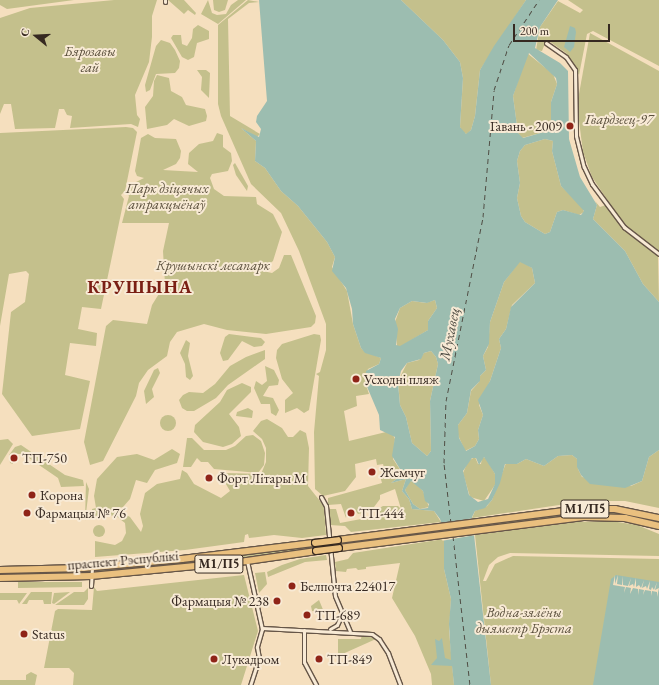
<!DOCTYPE html>
<meta charset="utf-8">
<style>
body{margin:0}
#map{position:relative;width:659px;height:685px;overflow:hidden;background:#f5dfbe;font-family:"EB Garamond",serif}
div>[style]{position:absolute}
.green>*{inset:0;background:#c4c08c}
.round{border-radius:50%}
.water>*{inset:0;background:#9cbdb0}
.pier>*{inset:0;background:#f5dfbe;transform-origin:0 0}
.ferry>*{height:1px;margin-top:-0.5px;transform-origin:0;background:repeating-linear-gradient(90deg,#504e45 0 5px,transparent 0 9px)}
.roads{filter:drop-shadow(1px 0 #665648) drop-shadow(-1px 0 #665648) drop-shadow(0 1px #665648) drop-shadow(0 -1px #665648)}
.street>*{height:3px;margin:-1.5px;padding:0 1.5px;transform-origin:1.5px;border-radius:1.5px;background:#f8ead5}
.highway>*{height:5.5px;margin:-2.75px;padding:0 2.75px;transform-origin:2.75px;border-radius:2.75px;background:#eac07f}
.bridges{filter:drop-shadow(1px 0 #362921) drop-shadow(-1px 0 #362921) drop-shadow(0 1px #362921) drop-shadow(0 -1px #362921)}
.highway-bridge>*{height:5.5px;margin:-2.75px;padding:0 2.75px;transform-origin:2.75px;border-radius:2.75px;background:#eac07f}
.dots>*{width:11px;height:11px;translate:-50% -50%;box-sizing:border-box;border:2px solid #f8ead5;border-radius:50%}
span{translate:-50% -50%;white-space:nowrap;text-align:center;line-height:1.15;-webkit-text-stroke:4px #f8ead5;paint-order:stroke}
.shield-label span{padding:1px 3px;background:#f8ead5;border:1px solid;border-radius:3px;-webkit-text-stroke-width:0}
.shield-label{font-size:13px;color:#362921;font-weight:700}
.park-label{font-size:14px;color:#5a4f3c;font-style:italic}
.poi-label{font-size:14px;color:#362921}
.right{translate:-100% -50%;text-align:right}
.left{translate:0 -50%;text-align:left}
.street-label{font-size:14px;color:#362921}
.water-label{font-size:15px;color:#504e45;font-style:italic}
.district-label{font-size:18px;color:#7a1f14;font-weight:700;letter-spacing:1px}
.north{position:absolute;left:16px;top:16px;width:40px;height:40px;-webkit-text-stroke:3px #f8ead5;paint-order:stroke;rotate:288deg;font-size:11px;font-weight:700;line-height:16px;text-align:center;color:#362921}
.north::after{content:'';display:block;margin:auto;width:14px;height:18px;background:#362921;clip-path:polygon(50% 0,100% 100%,50% 72%,0 100%)}
.scale{position:absolute;left:513px;top:24px;width:97px;height:18px;box-sizing:border-box;border:2px solid #362921;border-top:0;padding-left:5px;font-size:12px;line-height:14px;white-space:nowrap;color:#362921;-webkit-text-stroke:3px #f8ead5;paint-order:stroke}
</style>
<div id="map">
<div class="green">
<div style="clip-path:polygon(0 0,74px 0,7px 9px,0 5px)"></div>
<div style="clip-path:polygon(114px 0,157px 0,152px 16px,152px 37px,149px 62px,135px 95px,137px 115px,140px 119px,138px 127px,131px 124px,70px 128px,72px 116px,67px 115px,64px 109px,59px 109px,55px 128px,15px 129px,11px 104px,4px 104px,0 114px,0 18px,30px 8px)"></div>
<div style="clip-path:polygon(168px 0,184px 0,196px 13px,195px 15px,188px 10px,184px 14px)"></div>
<div style="clip-path:polygon(208px 0,212px 13px,217px 15px,226px 14px,231px 5px,238px 0,246px 0,218px 24px,201px 14px)"></div>
<div style="clip-path:polygon(213px 0,228px 0,225px 10px,219px 12px,214px 10px)"></div>
<div style="clip-path:polygon(248px 0,259px 2px,249px 3px,228px 19px,230px 116px,260px 134px,257px 137px,241px 128px,256px 141px,255px 161px,265px 168px,281px 191px,298px 206px,327px 242px,335px 257px,332px 267px,347px 291px,353px 324px,361px 348px,364px 351px,381px 358px,379px 364px,368px 369px,366px 375px,365px 382px,369px 394px,356px 396px,357px 406px,344px 411px,349px 441px,386px 432px,393px 435px,395px 439px,393px 459px,403px 474px,391px 483px,406px 479px,402px 491px,409px 499px,412px 509px,434px 511px,441px 522px,351px 532px,345px 526px,330px 525px,330px 509px,336px 509px,340px 523px,377px 516px,377px 509px,383px 506px,398px 506px,401px 509px,395px 489px,380px 495px,380px 499px,371px 511px,358px 514px,354px 509px,347px 511px,346px 518px,341px 504px,328px 505px,328px 498px,382px 483px,380px 476px,386px 474px,383px 464px,377px 465px,376px 459px,355px 464px,356px 477px,345px 491px,323px 496px,315px 489px,314px 432px,319px 376px,316px 374px,320px 372px,326px 350px,326px 324px,299px 251px,281px 213px,251px 184px,221px 116px,218px 104px,218px 25px)"></div>
<div style="clip-path:polygon(401px 0,526px 0,480px 70px,475px 116px,471px 130px,467px 134px,463px 133px,460px 127px,463px 78px,460px 62px,443px 40px)"></div>
<div style="clip-path:polygon(568px 0,659px 0,659px 66px,593px 31px,587px 34px,579px 75px,566px 53px,549px 41px,546px 41px,542px 51px,536px 50px,540px 27px,558px 1px,580px 13px,583px 10px)"></div>
<div style="clip-path:polygon(198px 25px,209px 31px,209px 39px,197px 43px,194px 57px,188px 60px,182px 57px,171px 38px,173px 35px,181px 35px,182px 44px,187px 46px,192px 38px,193px 29px)"></div>
<div style="clip-path:polygon(590px 33px,659px 71px,659px 252px,626px 228px,592px 177px,583px 152px,577px 105px)"></div>
<div style="clip-path:polygon(161px 40px,170px 43px,175px 50px,180px 61px,179px 68px,175px 73px,156px 74px,150px 90px,146px 92px,145px 85px,156px 46px)"></div>
<div style="clip-path:polygon(527px 53px,553px 74px,557px 84px,551px 102px,551px 130px,522px 138px,518px 133px,513px 96px)"></div>
<div style="clip-path:polygon(197px 70px,206px 70px,210px 73px,209px 98px,201px 90px,202px 77px)"></div>
<div style="clip-path:polygon(157px 75px,169px 78px,171px 91px,182px 97px,186px 105px,205px 109px,207px 116px,206px 121px,189px 126px,174px 119px,167px 125px,147px 129px,145px 107px,153px 96px,154px 81px)"></div>
<div style="clip-path:polygon(126px 127px,133px 128px,137px 132px,125px 191px,121px 195px,124px 199px,101px 309px,82px 307px,78px 329px,97px 333px,96px 346px,70px 343px,65px 375px,90px 381px,80px 429px,32px 436px,2px 394px,11px 312px,25px 302px,29px 274px,26px 271px,9px 274px,0 326px,0 133px)"></div>
<div style="clip-path:polygon(217px 133px,223px 135px,223px 147px,231px 153px,232px 161px,228px 171px,212px 174px,210px 178px,214px 189px,224px 196px,256px 197px,257px 204px,273px 214px,282px 232px,273px 261px,262px 269px,263px 271px,272px 273px,279px 268px,284px 255px,291px 255px,316px 316px,315px 323px,311px 327px,266px 334px,227px 330px,204px 324px,177px 332px,170px 342px,167px 356px,148px 370px,139px 383px,136px 396px,103px 461px,90px 465px,84px 442px,106px 326px,113px 320px,147px 324px,152px 305px,165px 284px,163px 251px,169px 223px,122px 223px,129px 196px,127px 192px,134px 183px,144px 178px,137px 176px,135px 171px,141px 138px,148px 134px,155px 138px,176px 139px,181px 151px,180px 158px,176px 164px,163px 170px,198px 172px,188px 164px,189px 153px,199px 144px,213px 141px)"></div>
<div style="clip-path:polygon(545px 139px,553px 141px,552px 151px,561px 186px,582px 206px,584px 212px,579px 215px,563px 210px,557px 212px,550px 232px,545px 234px,525px 222px,521px 216px,517px 198px,520px 183px,517px 161px,520px 151px,525px 145px)"></div>
<div style="clip-path:polygon(235px 163px,248px 186px,247px 191px,236px 175px,233px 165px)"></div>
<div style="clip-path:polygon(595px 201px,600px 207px,606px 205px,625px 229px,658px 255px,659px 302px,643px 284px,625px 251px,593px 219px,597px 205px)"></div>
<div style="clip-path:polygon(519px 262px,523px 262px,532px 268px,535px 283px,512px 305px,506px 329px,499px 339px,501px 348px,490px 381px,479px 405px,483px 415px,478px 430px,479px 439px,475px 446px,465px 451px,458px 435px,458px 425px,467px 413px,471px 391px,479px 382px,480px 376px,486px 370px,483px 356px,488px 347px,490px 322px,504px 282px)"></div>
<div style="clip-path:polygon(435px 300px,437px 308px,428px 321px,428px 330px,400px 347px,397px 346px,395px 322px,400px 308px,412px 301px,426px 303px)"></div>
<div style="clip-path:polygon(229px 334px,261px 338px,265px 342px,262px 346px,254px 347px,242px 341px,228px 360px,223px 361px,220px 353px,225px 337px)"></div>
<div style="clip-path:polygon(314px 334px,320px 335px,321px 340px,309px 410px,304px 413px,297px 408px,285px 413px,285px 400px,293px 393px,282px 379px,276px 358px,277px 350px,282px 344px)"></div>
<div style="clip-path:polygon(186px 340px,190px 343px,188px 356px,193px 376px,190px 380px,186px 377px,185px 364px,180px 353px)"></div>
<div style="clip-path:polygon(265px 350px,265px 359px,228px 385px,216px 398px,194px 411px,187px 411px,182px 408px,179px 400px,183px 395px,189px 392px,203px 393px,215px 384px,230px 366px,246px 357px)"></div>
<div style="clip-path:polygon(431px 351px,436px 357px,438px 364px,430px 401px,431px 451px,427px 456px,412px 443px,406px 417px,400px 405px,398px 381px,407px 363px,419px 360px,424px 353px)"></div>
<div style="clip-path:polygon(265px 366px,274px 370px,279px 380px,278px 385px,269px 386px,263px 396px,273px 398px,279px 410px,276px 416px,271px 413px,270px 404px,261px 404px,254px 388px,256px 381px,262px 385px,267px 381px)"></div>
<div style="clip-path:polygon(158px 368px,160px 373px,152px 389px,154px 397px,146px 404px,144px 391px,154px 370px)"></div>
<div style="clip-path:polygon(242px 383px,251px 387px,251px 392px,229px 414px,239px 427px,241px 436px,232px 444px,223px 447px,203px 442px,194px 432px,195px 425px,220px 402px,227px 390px)"></div>
<div style="clip-path:polygon(248px 408px,253px 411px,252px 418px,236px 416px,237px 412px)"></div>
<div class="round" style="left:160px;top:415px;width:16px;height:16px"></div>
<div style="clip-path:polygon(267px 419px,282px 428px,288px 437px,293px 437px,300px 430px,306px 433px,309px 448px,308px 486px,324px 506px,326px 535px,302px 538px,274px 535px,249px 538px,248px 534px,245px 535px,244px 542px,185px 550px,95px 557px,95px 541px,115px 545px,122px 541px,126px 533px,125px 523px,116px 516px,107px 515px,99px 520px,92px 516px,92px 509px,96px 508px,94px 496px,97px 479px,117px 457px,137px 454px,154px 460px,172px 449px,180px 454px,177px 463px,155px 470px,147px 483px,136px 480px,130px 499px,123px 507px,115px 509px,130px 517px,141px 532px,143px 526px,140px 514px,145px 493px,157px 484px,180px 479px,182px 470px,187px 473px,194px 484px,221px 498px,230px 491px,223px 479px,224px 473px,261px 474px,266px 462px,266px 448px,262px 439px,253px 431px,261px 421px)"></div>
<div style="clip-path:polygon(253px 435px,261px 441px,265px 453px,264px 465px,258px 473px,214px 469px,208px 462px,201px 462px,197px 458px,191px 467px,183px 467px,187px 438px,192px 438px,204px 450px,226px 450px,235px 446px,246px 436px)"></div>
<div style="clip-path:polygon(8px 439px,13px 444px,0 465px,0 440px)"></div>
<div style="clip-path:polygon(21px 445px,65px 475px,83px 480px,84px 486px,61px 487px,58px 478px,23px 454px,13px 454px,13px 464px,10px 463px,9px 455px,15px 447px)"></div>
<div style="clip-path:polygon(659px 450px,659px 508px,625px 501px,586px 501px,472px 518px,475px 511px,487px 506px,492px 500px,506px 463px,517px 464px,526px 459px,544px 466px,558px 456px,572px 455px,577px 459px,578px 469px,582px 477px,631px 486px,642px 481px,649px 457px)"></div>
<div style="clip-path:polygon(475px 457px,478px 464px,481px 464px,482px 457px,486px 458px,495px 474px,495px 485px,484px 501px,470px 497px,463px 473px,468px 461px)"></div>
<div style="clip-path:polygon(410px 481px,414px 482px,423px 491px,429px 507px,420px 509px,413px 504px,405px 490px)"></div>
<div style="clip-path:polygon(86px 482px,89px 489px,85px 521px,85px 520px)"></div>
<div style="clip-path:polygon(607px 512px,655px 520px,659px 524px,607px 514px,509px 522px,558px 514px)"></div>
<div style="clip-path:polygon(611px 521px,637px 525px,659px 534px,659px 556px,510px 553px,498px 557px,489px 565px,483px 581px,486px 581px,495px 564px,513px 556px,659px 559px,659px 685px,491px 685px,475px 535px,577px 522px)"></div>
<div class="round" style="left:93px;top:525px;width:12px;height:12px"></div>
<div style="clip-path:polygon(413px 533px,413px 535px,253px 556px,101px 572px,101px 570px,252px 554px)"></div>
<div style="clip-path:polygon(444px 539px,444px 569px,451px 599px,449px 631px,454px 685px,432px 685px,431px 674px,415px 636px,392px 598px,400px 563px,366px 567px,366px 569px,358px 570px,356px 568px,347px 569px,346px 572px,336px 571px,335px 562px,348px 559px,353px 553px)"></div>
<div style="clip-path:polygon(326px 555px,327px 560px,305px 562px,268px 577px,267px 572px,282px 565px,300px 559px)"></div>
<div style="clip-path:polygon(81px 572px,81px 574px,0 574px,0 573px)"></div>
<div style="clip-path:polygon(265px 572px,267px 584px,259px 593px,255px 573px)"></div>
<div style="clip-path:polygon(244px 575px,258px 631px,241px 685px,73px 685px,74px 673px,69px 668px,44px 668px,55px 611px,58px 609px,92px 610px,94px 587px,97px 591px)"></div>
<div style="clip-path:polygon(18px 582px,82px 582px,82px 587px,18px 588px)"></div>
<div style="clip-path:polygon(88px 588px,88px 599px,84px 605px,55px 605px,74px 592px,84px 592px)"></div>
<div style="clip-path:polygon(31px 592px,52px 592px,51px 604px,44px 604px,43px 600px,29px 600px,27px 604px,22px 604px)"></div>
<div style="clip-path:polygon(70px 592px,54px 604px,52px 603px,54px 593px)"></div>
<div style="clip-path:polygon(0 593px,27px 593px,19px 604px,17px 600px,0 600px)"></div>
<div style="clip-path:polygon(319px 600px,324px 612px,324px 613px,312px 611px,311px 606px)"></div>
<div style="clip-path:polygon(362px 634px,376px 639px,338px 656px,338px 639px,361px 639px)"></div>
<div style="clip-path:polygon(31px 672px,37px 675px,35px 685px,0 685px,0 680px,26px 680px,26px 675px)"></div>
</div>
<div class="water">
<div style="clip-path:polygon(evenodd,259px 0,401px 0,443px 40px,460px 62px,463px 78px,460px 127px,466px 134px,471px 130px,475px 116px,480px 70px,494px 46px,526px 0,558px 0,540px 27px,535px 48px,560px 63px,568px 71px,569px 139px,580px 177px,597px 205px,593px 219px,625px 251px,643px 284px,659px 302px,659px 450px,649px 457px,642px 481px,625px 488px,590px 484px,581px 475px,577px 467px,577px 459px,572px 455px,558px 456px,544px 466px,526px 459px,517px 464px,505px 464px,500px 483px,492px 500px,485px 508px,475px 511px,472px 517px,491px 685px,454px 685px,452px 666px,431px 665px,437px 658px,435px 639px,439px 641px,442px 638px,445px 658px,451px 660px,449px 624px,451px 599px,444px 569px,444px 531px,440px 519px,434px 511px,412px 509px,409px 499px,402px 491px,406px 479px,391px 483px,403px 474px,392px 456px,395px 437px,380px 430px,379px 415px,365px 382px,366px 371px,379px 364px,381px 358px,365px 353px,361px 348px,353px 324px,352px 309px,346px 288px,332px 271px,335px 257px,327px 242px,298px 206px,281px 191px,265px 168px,255px 161px,256px 141px,241px 128px,259px 137px,261px 129px,256px 122px,257px 116px,267px 101px,259px 0,529px 53px,556px 78px,557px 84px,551px 102px,551px 130px,523px 138px,518px 133px,513px 96px,529px 53px,259px 0,545px 139px,553px 141px,552px 151px,561px 186px,584px 211px,581px 215px,563px 210px,557px 212px,550px 232px,545px 234px,525px 222px,521px 216px,517px 198px,520px 183px,517px 161px,520px 151px,525px 145px,545px 139px,259px 0,520px 262px,532px 268px,535px 283px,511px 307px,506px 329px,499px 339px,501px 348px,490px 381px,478px 400px,483px 415px,478px 430px,479px 439px,475px 446px,466px 451px,459px 438px,458px 425px,467px 413px,471px 390px,480px 381px,480px 376px,486px 370px,483px 356px,489px 344px,490px 322px,504px 282px,520px 262px,259px 0,435px 300px,437px 308px,428px 321px,428px 330px,400px 346px,396px 345px,398px 329px,395px 319px,400px 308px,412px 301px,427px 303px,435px 300px,259px 0,431px 351px,436px 357px,438px 364px,430px 401px,431px 451px,427px 456px,412px 443px,406px 417px,400px 405px,398px 383px,401px 371px,407px 363px,421px 359px,424px 353px,431px 351px,259px 0,484px 457px,495px 474px,495px 484px,488px 499px,478px 502px,469px 495px,463px 471px,472px 458px,476px 458px,479px 465px,484px 457px,259px 0,411px 481px,423px 491px,425px 501px,429px 504px,428px 508px,420px 509px,413px 504px,405px 490px,411px 481px)"></div>
<div style="clip-path:polygon(570px 26px,575px 28px,576px 32px,574px 47px,570px 52px,564px 47px)"></div>
<div style="clip-path:polygon(616px 575px,659px 582px,659px 685px,593px 685px,611px 579px)"></div>
</div>
<div class="pier">
<div style="left:474px;top:518px;width:17px;height:35px;rotate:80deg"></div>
<div style="clip-path:polygon(615px 575px,615px 584px,618px 575px,617px 584px,622px 585px,623px 576px,623px 585px,628px 586px,631px 578px,629px 586px,633px 584px,634px 587px,636px 578px,636px 587px,639px 585px,641px 588px,644px 580px,642px 588px,646px 586px,647px 589px,650px 581px,649px 589px,651px 590px,652px 587px,654px 590px,657px 582px,655px 590px,659px 588px,657px 597px,657px 592px,652px 591px,651px 596px,651px 591px,645px 590px,643px 595px,644px 590px,639px 589px,638px 595px,638px 589px,633px 588px,630px 594px,631px 588px,626px 587px,624px 593px,625px 587px,613px 585px)"></div>
</div>
<div class="ferry">
<div style="left:451px;top:523px;width:60px;rotate:-96.7deg"></div>
<div style="left:444px;top:463px;width:62px;rotate:-88.2deg"></div>
<div style="left:446px;top:401px;width:188px;rotate:-78.6deg"></div>
<div style="left:483px;top:217px;width:127px;rotate:-85deg"></div>
<div style="left:494px;top:90px;width:47px;rotate:-71.6deg"></div>
<div style="left:509px;top:45px;width:54px;rotate:-56.3deg"></div>
<div style="left:453px;top:536px;width:150px;rotate:83.5deg"></div>
</div>
<div class="roads">
<div class="street">
<div style="left:165px;top:2px;width:2px;rotate:-90deg"></div>
<div style="left:546px;top:43px;width:24px;rotate:35deg"></div>
<div style="left:566px;top:57px;width:16px;rotate:55deg"></div>
<div style="left:575px;top:70px;width:66px;rotate:89.1deg"></div>
<div style="left:576px;top:136px;width:32px;rotate:76deg"></div>
<div style="left:584px;top:167px;width:19px;rotate:65deg"></div>
<div style="left:592px;top:184px;width:54px;rotate:53.3deg"></div>
<div style="left:624px;top:227px;width:44px;rotate:37.6deg"></div>
<div style="left:321px;top:497px;width:10px;rotate:61deg"></div>
<div style="left:326px;top:506px;width:90px;rotate:84.3deg"></div>
<div style="left:335px;top:596px;width:38px;rotate:67deg"></div>
<div style="left:247px;top:561px;width:70px;rotate:77.6deg"></div>
<div style="left:262px;top:629px;width:19px;rotate:106deg"></div>
<div style="left:257px;top:647px;width:11px;rotate:80deg"></div>
<div style="left:259px;top:658px;width:28px;rotate:108deg"></div>
<div style="left:91px;top:586px;width:19px;rotate:-87deg"></div>
<div style="left:262px;top:628px;width:110px;rotate:3.1deg"></div>
<div style="left:372px;top:634px;width:9px;rotate:36deg"></div>
<div style="left:379px;top:639px;width:17px;rotate:57deg"></div>
<div style="left:388px;top:653px;width:34px;rotate:69deg"></div>
<div style="left:330px;top:629px;width:8px;rotate:-30deg"></div>
<div style="left:337px;top:625px;width:12px;rotate:-66deg"></div>
<div style="left:304px;top:630px;width:32px;rotate:90deg"></div>
<div style="left:304px;top:662px;width:26px;rotate:62deg"></div>
</div>
<div class="highway">
<div style="left:338px;top:540px;width:245px;rotate:-7.3deg"></div>
<div style="left:581px;top:509px;width:34px"></div>
<div style="left:615px;top:509px;width:45px;rotate:11.6deg"></div>
<div style="left:339px;top:548px;width:248px;rotate:-7.2deg"></div>
<div style="left:585px;top:517px;width:40px;rotate:1.4deg"></div>
<div style="left:625px;top:518px;width:35px;rotate:13deg"></div>
<div style="left:0;top:570px;width:83px;rotate:-1.4deg"></div>
<div style="left:83px;top:568px;width:99px;rotate:-5.2deg"></div>
<div style="left:182px;top:559px;width:134px;rotate:-6.9deg"></div>
<div style="left:0;top:578px;width:91px;rotate:-1.3deg"></div>
<div style="left:91px;top:576px;width:157px;rotate:-5.5deg"></div>
<div style="left:247px;top:561px;width:70px;rotate:-8.2deg"></div>
</div>
</div>
<div class="bridges">
<div class="highway-bridge">
<div style="left:315px;top:543px;width:23px;rotate:-7deg"></div>
<div style="left:316px;top:551px;width:23px;rotate:-7deg"></div>
</div>
</div>
<div class="dots">
<div style="left:570px;top:126px;background:#8f2418"></div>
<div style="left:356px;top:379px;background:#8f2418"></div>
<div style="left:14px;top:458px;background:#8f2418"></div>
<div style="left:372px;top:472px;background:#8f2418"></div>
<div style="left:209px;top:478px;background:#8f2418"></div>
<div style="left:32px;top:495px;background:#8f2418"></div>
<div style="left:27px;top:513px;background:#8f2418"></div>
<div style="left:351px;top:513px;background:#8f2418"></div>
<div style="left:292px;top:586px;background:#8f2418"></div>
<div style="left:277px;top:601px;background:#8f2418"></div>
<div style="left:307px;top:615px;background:#8f2418"></div>
<div style="left:24px;top:634px;background:#8f2418"></div>
<div style="left:214px;top:659px;background:#8f2418"></div>
<div style="left:319px;top:659px;background:#8f2418"></div>
</div>
<div class="shield-label">
<span style="left:585px;top:509px">М1/П5</span>
<span style="left:219px;top:564px">М1/П5</span>
</div>
<div class="park-label">
<span style="left:90px;top:59px">Бярозавы<br>гай</span>
<span style="left:619px;top:119px">Гвардзеец-97</span>
<span style="left:167px;top:196px">Парк дзіцячых<br>атракцыёнаў</span>
<span style="left:213px;top:265px">Крушынскі лесапарк</span>
<span style="left:524px;top:620px">Водна-зялёны<br>дыяметр Брэста</span>
</div>
<div class="poi-label">
<span class="right" style="left:562px;top:126px">Гавань - 2009</span>
<span class="left" style="left:364px;top:379px">Усходні пляж</span>
<span class="left" style="left:22px;top:458px">ТП-750</span>
<span class="left" style="left:380px;top:472px">Жемчуг</span>
<span class="left" style="left:217px;top:478px">Форт Літары М</span>
<span class="left" style="left:40px;top:495px">Корона</span>
<span class="left" style="left:35px;top:513px">Фармацыя № 76</span>
<span class="left" style="left:359px;top:513px">ТП-444</span>
<span class="left" style="left:300px;top:586px">Белпочта 224017</span>
<span class="right" style="left:269px;top:601px">Фармацыя № 238</span>
<span class="left" style="left:315px;top:615px">ТП-689</span>
<span class="left" style="left:32px;top:634px">Status</span>
<span class="left" style="left:222px;top:659px">Лукадром</span>
<span class="left" style="left:327px;top:659px">ТП-849</span>
</div>
<div class="street-label">
<span style="left:123px;top:560px;rotate:-5deg">праспект Рэспублікі</span>
</div>
<div class="water-label">
<span style="left:449px;top:334px;rotate:-79deg">Мухавец</span>
</div>
<div class="district-label">
<span style="left:140px;top:287px">КРУШЫНА</span>
</div>
<div class="north">С</div>
<div class="scale">200 m</div>
</div>
